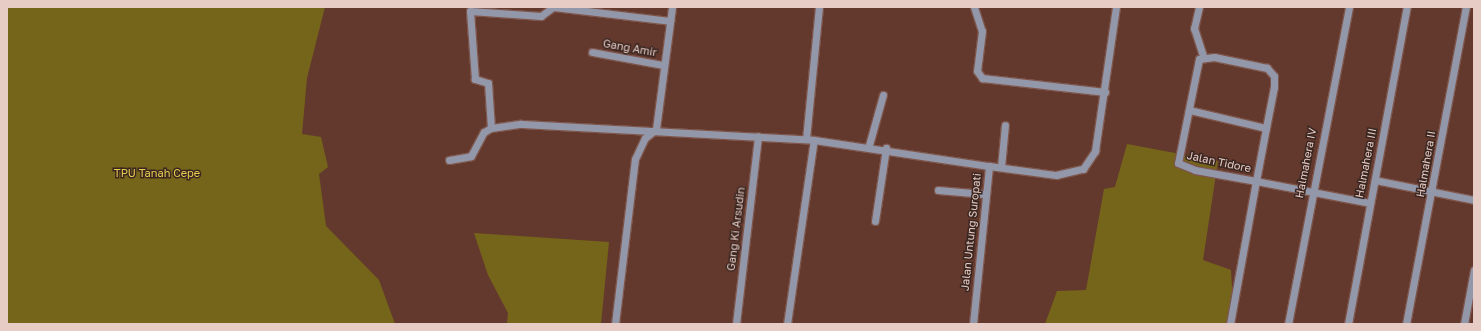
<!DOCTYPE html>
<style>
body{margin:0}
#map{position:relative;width:1481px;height:331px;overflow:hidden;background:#64392d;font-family:"Golos Text",sans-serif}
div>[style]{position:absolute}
.green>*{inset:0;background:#75651a}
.roads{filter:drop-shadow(1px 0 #7e564b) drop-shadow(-1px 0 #7e564b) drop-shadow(0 1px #7e564b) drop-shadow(0 -1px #7e564b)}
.minor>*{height:7px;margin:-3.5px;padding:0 3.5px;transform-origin:3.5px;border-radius:3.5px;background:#9397aa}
span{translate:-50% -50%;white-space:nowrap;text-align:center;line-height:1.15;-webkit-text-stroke:3px #3a2621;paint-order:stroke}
.street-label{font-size:11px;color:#e7ccc5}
.park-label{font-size:11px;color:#e9cd4f}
.frame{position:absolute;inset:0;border:8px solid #e7ccc5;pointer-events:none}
</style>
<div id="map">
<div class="green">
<div style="clip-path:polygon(7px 7px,325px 7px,307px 78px,302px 134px,321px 137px,328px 167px,319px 174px,326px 226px,379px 280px,395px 324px,7px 324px)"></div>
<div style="clip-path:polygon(1127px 144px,1218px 161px,1203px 260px,1231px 270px,1234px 324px,1045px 324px,1057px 291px,1086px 290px,1104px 189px,1115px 187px)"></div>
<div style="clip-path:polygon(474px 233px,609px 242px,601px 324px,507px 324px,508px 313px,488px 275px)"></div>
</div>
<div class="roads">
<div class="minor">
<div style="left:974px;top:7px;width:25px;rotate:72deg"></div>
<div style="left:982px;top:31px;width:40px;rotate:97.1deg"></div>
<div style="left:977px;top:71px;width:9px;rotate:54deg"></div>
<div style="left:982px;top:78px;width:124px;rotate:6.5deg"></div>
<div style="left:1199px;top:7px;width:22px;rotate:103deg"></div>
<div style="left:1194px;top:28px;width:29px;rotate:72deg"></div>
<div style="left:592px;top:52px;width:72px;rotate:10.4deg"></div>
<div style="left:1189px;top:110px;width:79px;rotate:13.2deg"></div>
<div style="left:491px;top:128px;width:45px;rotate:-93.8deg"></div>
<div style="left:488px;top:83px;width:14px;rotate:-163deg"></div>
<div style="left:475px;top:79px;width:68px;rotate:-94.2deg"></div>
<div style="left:470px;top:11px;width:71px;rotate:4deg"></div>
<div style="left:541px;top:16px;width:15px;rotate:-37deg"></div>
<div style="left:553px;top:7px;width:118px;rotate:6.8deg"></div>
<div style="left:656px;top:129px;width:123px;rotate:-82.5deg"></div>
<div style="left:806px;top:139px;width:133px;rotate:-84.4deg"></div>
<div style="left:869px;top:145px;width:52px;rotate:-74.4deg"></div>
<div style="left:449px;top:160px;width:22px;rotate:-10deg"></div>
<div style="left:471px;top:156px;width:27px;rotate:-62deg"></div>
<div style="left:484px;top:132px;width:8px;rotate:-30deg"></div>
<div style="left:491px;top:128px;width:30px;rotate:-8deg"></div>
<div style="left:521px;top:124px;width:293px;rotate:3.1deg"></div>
<div style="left:814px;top:140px;width:177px;rotate:8.5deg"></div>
<div style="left:1001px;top:167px;width:42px;rotate:-84.6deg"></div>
<div style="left:1375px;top:180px;width:101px;rotate:11.4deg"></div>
<div style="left:938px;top:190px;width:46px;rotate:5deg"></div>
<div style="left:875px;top:221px;width:74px;rotate:-81.4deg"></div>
<div style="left:615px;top:324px;width:166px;rotate:-83.1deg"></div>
<div style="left:635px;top:159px;width:23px;rotate:-65deg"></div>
<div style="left:645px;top:138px;width:14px;rotate:-39deg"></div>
<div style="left:736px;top:324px;width:189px;rotate:-83.3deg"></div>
<div style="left:787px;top:324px;width:186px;rotate:-81.7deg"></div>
<div style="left:973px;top:324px;width:159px;rotate:-84.2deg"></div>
<div style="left:989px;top:166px;width:68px;rotate:7.7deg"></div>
<div style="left:1056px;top:175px;width:28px;rotate:-13deg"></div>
<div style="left:1083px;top:169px;width:22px;rotate:-56deg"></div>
<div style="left:1095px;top:151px;width:146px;rotate:-81.7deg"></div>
<div style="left:1230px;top:324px;width:145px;rotate:-79.7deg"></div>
<div style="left:1256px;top:181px;width:54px;rotate:-79.3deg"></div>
<div style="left:1266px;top:128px;width:42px;rotate:-79deg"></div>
<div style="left:1274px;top:87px;width:11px;rotate:-90deg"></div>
<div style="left:1274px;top:76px;width:11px;rotate:-131deg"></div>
<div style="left:1267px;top:68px;width:54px;rotate:-168.3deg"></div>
<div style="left:1214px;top:57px;width:15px;rotate:172deg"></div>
<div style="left:1199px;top:59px;width:106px;rotate:101.4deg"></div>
<div style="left:1178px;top:163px;width:18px;rotate:22deg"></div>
<div style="left:1195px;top:170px;width:62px;rotate:10.2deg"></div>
<div style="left:1256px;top:181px;width:116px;rotate:10.9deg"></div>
<div style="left:1288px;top:324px;width:323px;rotate:-79.1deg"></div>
<div style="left:1348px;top:324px;width:322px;rotate:-79.5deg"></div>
<div style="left:1406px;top:324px;width:323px;rotate:-79.3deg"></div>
<div style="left:1464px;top:324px;width:55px;rotate:-79.5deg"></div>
</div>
</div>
<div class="street-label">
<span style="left:630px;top:48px;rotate:10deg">Gang Amir</span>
<span style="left:1219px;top:162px;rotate:12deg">Jalan Tidore</span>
<span style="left:1306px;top:163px;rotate:-79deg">Halmahera IV</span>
<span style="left:1366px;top:163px;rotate:-79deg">Halmahera III</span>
<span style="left:1426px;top:164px;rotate:-80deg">Halmahera II</span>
<span style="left:736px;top:229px;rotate:-83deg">Gang Ki Arsudin</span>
<span style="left:971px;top:232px;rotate:-84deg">Jalan Untung Suropati</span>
</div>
<div class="park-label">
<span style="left:157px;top:173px">TPU Tanah Cepe</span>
</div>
<div class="frame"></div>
</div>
